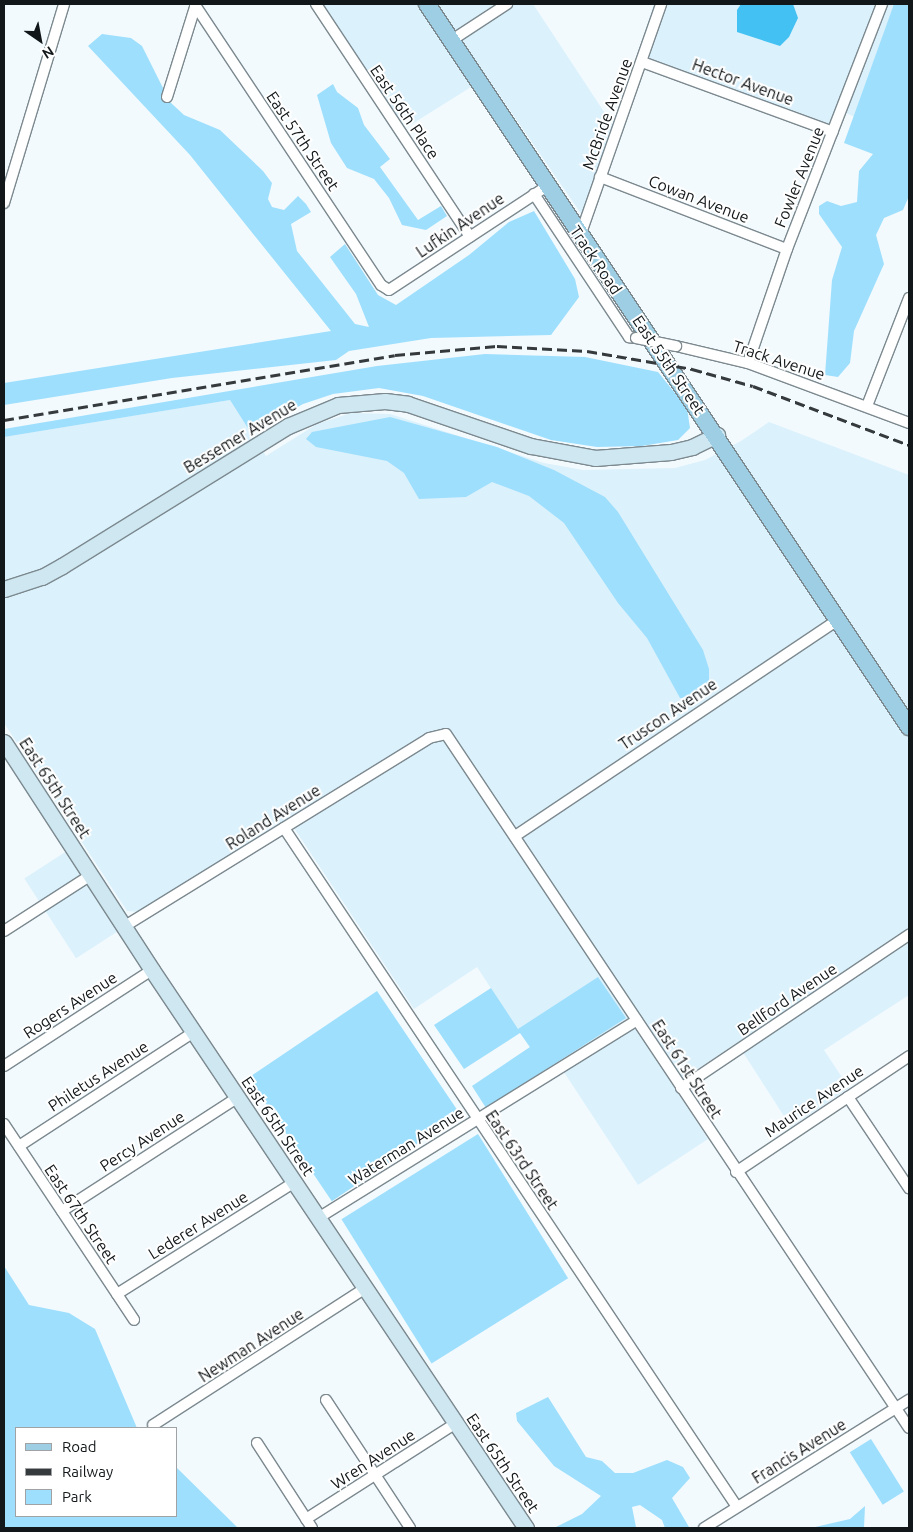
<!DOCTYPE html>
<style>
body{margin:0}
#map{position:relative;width:913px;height:1532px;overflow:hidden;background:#f2fafe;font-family:Ubuntu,sans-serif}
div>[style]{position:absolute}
.built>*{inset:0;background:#dbf1fc;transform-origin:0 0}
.green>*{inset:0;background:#9edffd;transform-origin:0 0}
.water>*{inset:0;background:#43c1f2}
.roads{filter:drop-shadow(1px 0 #7c898f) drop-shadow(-1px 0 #7c898f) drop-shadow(0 1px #7c898f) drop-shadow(0 -1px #7c898f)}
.street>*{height:10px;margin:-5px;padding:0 5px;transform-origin:5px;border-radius:5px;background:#fff}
.secondary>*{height:15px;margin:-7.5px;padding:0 7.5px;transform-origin:7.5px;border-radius:7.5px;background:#cee7f1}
.primary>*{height:16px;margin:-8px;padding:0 8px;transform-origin:8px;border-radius:8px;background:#9ecee3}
.rail>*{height:3px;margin-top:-1.5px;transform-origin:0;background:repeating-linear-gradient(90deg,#353a3d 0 10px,transparent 0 15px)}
.bridges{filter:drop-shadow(1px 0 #7c898f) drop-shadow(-1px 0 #7c898f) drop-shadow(0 1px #7c898f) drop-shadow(0 -1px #7c898f)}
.street-bridge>*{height:10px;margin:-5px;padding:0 5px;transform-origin:5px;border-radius:5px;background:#fff}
span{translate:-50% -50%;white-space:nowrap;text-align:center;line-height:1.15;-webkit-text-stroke:4px #fff;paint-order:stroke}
.street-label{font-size:16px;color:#121719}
.frame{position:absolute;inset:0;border:5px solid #121719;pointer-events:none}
.legend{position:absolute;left:15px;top:1427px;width:162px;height:90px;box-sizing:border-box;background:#fff;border:1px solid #a0a2a3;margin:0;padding:6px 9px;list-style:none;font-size:15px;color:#121719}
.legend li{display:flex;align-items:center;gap:10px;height:25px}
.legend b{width:25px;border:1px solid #a0a2a3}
.north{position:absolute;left:15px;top:15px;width:50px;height:50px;-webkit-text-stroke:4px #fff;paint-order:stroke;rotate:147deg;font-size:14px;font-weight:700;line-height:20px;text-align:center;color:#121719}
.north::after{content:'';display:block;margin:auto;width:18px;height:22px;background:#121719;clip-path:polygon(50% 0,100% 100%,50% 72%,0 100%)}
</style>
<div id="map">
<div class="built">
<div style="clip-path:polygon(320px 4px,533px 4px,614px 127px,582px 215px,487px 77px,404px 129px)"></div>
<div style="clip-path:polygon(654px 4px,909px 4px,909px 141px,846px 113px,838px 135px,637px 55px)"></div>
<div style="clip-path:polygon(230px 400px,266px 456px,317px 424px,351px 413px,390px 414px,544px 463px,583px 470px,675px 468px,705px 460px,741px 441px,769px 422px,909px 475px,909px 995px,824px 1050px,849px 1088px,791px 1127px,737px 1043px,673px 1085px,708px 1139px,638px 1185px,558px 1063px,545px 1071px,477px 967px,414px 1009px,288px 819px,140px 912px,127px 911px,4px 723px,4px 437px)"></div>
<div style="left:73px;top:847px;width:95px;height:58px;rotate:57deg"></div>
</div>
<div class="green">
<div style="clip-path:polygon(894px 4px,909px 4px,909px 196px,903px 210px,884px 218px,876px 235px,884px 264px,854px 331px,850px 363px,838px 377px,825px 375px,832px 280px,842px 247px,819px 214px,819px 206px,827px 201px,841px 206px,857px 202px,859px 171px,873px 154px,844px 143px)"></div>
<div style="clip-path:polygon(102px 34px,131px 38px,142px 46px,170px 102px,184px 115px,220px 130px,263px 171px,272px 183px,268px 199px,272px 207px,284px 210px,298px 196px,306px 204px,311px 212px,291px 224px,297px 251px,355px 324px,369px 327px,356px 294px,330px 257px,345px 244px,378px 295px,396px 305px,469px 255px,509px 222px,534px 211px,575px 279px,579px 297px,551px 335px,431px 338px,349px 351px,336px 360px,172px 378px,4px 405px,4px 383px,331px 331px,190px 155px,88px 46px)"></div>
<div style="clip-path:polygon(333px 84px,337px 92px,358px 108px,364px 125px,390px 159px,380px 167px,418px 220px,441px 206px,447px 216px,426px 230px,402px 225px,389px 198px,374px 179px,347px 168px,331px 143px,317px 95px)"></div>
<div style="clip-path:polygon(485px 354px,585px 357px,658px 372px,687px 408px,690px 428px,678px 440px,642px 446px,597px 447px,551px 440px,423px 396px,379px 388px,333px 394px,303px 404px,251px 433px,230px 400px,4px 437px,4px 429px,377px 366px)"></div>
<div style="clip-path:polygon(390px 417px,497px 447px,554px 470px,605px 497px,618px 512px,703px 650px,709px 669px,709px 686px,702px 694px,695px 698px,680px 698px,647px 638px,618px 603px,564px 523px,529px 496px,492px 482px,466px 497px,419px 499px,404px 473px,387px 461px,316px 447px,306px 439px,312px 432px)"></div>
<div style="clip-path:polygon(598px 977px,626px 1018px,486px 1108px,472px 1086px,530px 1047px,520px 1033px,464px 1069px,434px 1025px,491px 988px,518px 1029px)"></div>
<div style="left:377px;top:991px;width:149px;height:155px;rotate:56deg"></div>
<div style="left:478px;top:1134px;width:170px;height:161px;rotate:58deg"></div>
<div style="clip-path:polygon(4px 1266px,29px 1305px,69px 1313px,95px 1329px,137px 1428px,16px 1428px,16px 1516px,176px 1516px,176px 1467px,238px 1528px,4px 1528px)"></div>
<div style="clip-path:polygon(548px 1397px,586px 1457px,602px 1461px,615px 1473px,633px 1473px,667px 1460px,683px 1467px,690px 1478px,672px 1498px,689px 1527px,665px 1528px,662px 1520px,640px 1505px,632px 1507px,636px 1527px,632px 1528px,554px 1528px,582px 1514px,601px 1496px,554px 1466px,517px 1421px,516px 1413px)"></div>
<div style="left:871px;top:1439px;width:62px;height:25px;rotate:58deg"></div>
<div style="clip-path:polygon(865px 1506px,864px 1528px,811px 1528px,850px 1519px)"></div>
</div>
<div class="water">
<div style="clip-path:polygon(741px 4px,793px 4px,798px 18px,789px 37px,780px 46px,737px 32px,737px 10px)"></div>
</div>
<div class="roads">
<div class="street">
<div style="left:316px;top:4px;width:279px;rotate:56.5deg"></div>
<div style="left:195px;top:5px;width:336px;rotate:56.4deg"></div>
<div style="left:381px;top:285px;width:9px;rotate:32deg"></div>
<div style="left:389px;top:290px;width:191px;rotate:-33.3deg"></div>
<div style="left:452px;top:40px;width:66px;rotate:-33.2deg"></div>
<div style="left:642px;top:62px;width:203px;rotate:20.1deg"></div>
<div style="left:167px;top:97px;width:97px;rotate:-72.7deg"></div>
<div style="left:600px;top:177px;width:200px;rotate:21.1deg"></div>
<div style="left:534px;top:194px;width:172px;rotate:56.4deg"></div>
<div style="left:629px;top:337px;width:7px;rotate:8deg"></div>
<div style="left:4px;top:203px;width:208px;rotate:-73.2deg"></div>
<div style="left:581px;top:233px;width:243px;rotate:-70.7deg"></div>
<div style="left:676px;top:346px;width:74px;rotate:13.3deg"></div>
<div style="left:748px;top:363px;width:172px;rotate:20.4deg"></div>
<div style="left:748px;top:363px;width:120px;rotate:-71.1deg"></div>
<div style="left:787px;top:249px;width:263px;rotate:-68.8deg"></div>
<div style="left:867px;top:406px;width:116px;rotate:-68.7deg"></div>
<div style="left:284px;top:828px;width:816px;rotate:56.29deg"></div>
<div style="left:515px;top:836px;width:390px;rotate:-33.8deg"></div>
<div style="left:125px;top:926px;width:357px;rotate:-31.7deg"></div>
<div style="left:429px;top:738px;width:17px;rotate:-13deg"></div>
<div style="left:446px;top:734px;width:834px;rotate:56.29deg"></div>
<div style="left:4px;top:931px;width:103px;rotate:-32.8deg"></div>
<div style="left:4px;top:1066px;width:176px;rotate:-33deg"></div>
<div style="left:681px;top:1088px;width:275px;rotate:-33.9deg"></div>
<div style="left:848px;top:1097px;width:110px;rotate:56.2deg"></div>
<div style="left:4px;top:1124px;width:235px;rotate:56.4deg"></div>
<div style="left:19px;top:1146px;width:209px;rotate:-33.1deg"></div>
<div style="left:736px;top:1172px;width:208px;rotate:-33.8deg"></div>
<div style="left:62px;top:1211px;width:210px;rotate:-32.9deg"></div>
<div style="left:318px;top:1218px;width:375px;rotate:-31.8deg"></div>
<div style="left:117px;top:1294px;width:210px;rotate:-32.2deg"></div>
<div style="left:326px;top:1400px;width:153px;rotate:56.7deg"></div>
<div style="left:153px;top:1425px;width:251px;rotate:-32.8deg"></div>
<div style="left:257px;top:1443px;width:101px;rotate:57.1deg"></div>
<div style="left:306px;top:1519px;width:178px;rotate:-32.6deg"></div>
<div style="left:704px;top:1528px;width:242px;rotate:-32deg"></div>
</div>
<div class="secondary">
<div style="left:4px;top:589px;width:40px;rotate:-18deg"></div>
<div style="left:42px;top:577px;width:23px;rotate:-29deg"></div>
<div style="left:62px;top:566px;width:266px;rotate:-31.8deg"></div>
<div style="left:288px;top:426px;width:54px;rotate:-22.8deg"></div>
<div style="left:338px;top:405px;width:47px;rotate:-4.9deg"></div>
<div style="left:385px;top:401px;width:23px;rotate:7deg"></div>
<div style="left:408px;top:404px;width:130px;rotate:18.9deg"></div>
<div style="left:531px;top:446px;width:65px;rotate:10.6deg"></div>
<div style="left:595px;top:458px;width:76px;rotate:-4.5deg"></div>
<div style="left:671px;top:452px;width:22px;rotate:-13deg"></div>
<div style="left:692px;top:447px;width:28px;rotate:-26deg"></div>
<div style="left:4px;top:742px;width:272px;rotate:57deg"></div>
<div style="left:152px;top:970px;width:672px;rotate:56.17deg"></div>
</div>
<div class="primary">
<div style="left:427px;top:4px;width:869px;rotate:56.31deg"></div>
</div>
</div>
<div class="rail">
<div style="left:4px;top:420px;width:396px;rotate:-9.4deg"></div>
<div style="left:395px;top:355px;width:102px;rotate:-5deg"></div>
<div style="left:497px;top:346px;width:90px;rotate:3.2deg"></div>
<div style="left:587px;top:351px;width:107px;rotate:9.7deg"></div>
<div style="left:692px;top:369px;width:63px;rotate:15.6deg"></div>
<div style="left:753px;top:386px;width:167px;rotate:20.7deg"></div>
</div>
<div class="bridges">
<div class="street-bridge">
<div style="left:636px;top:338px;width:41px;rotate:11.3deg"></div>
</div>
</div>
<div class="street-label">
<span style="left:743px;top:82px;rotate:20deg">Hector Avenue</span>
<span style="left:405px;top:112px;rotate:56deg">East 56th Place</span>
<span style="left:607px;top:114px;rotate:-70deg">McBride Avenue</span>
<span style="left:303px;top:141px;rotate:56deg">East 57th Street</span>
<span style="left:799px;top:177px;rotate:-68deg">Fowler Avenue</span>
<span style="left:699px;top:199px;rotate:21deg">Cowan Avenue</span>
<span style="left:460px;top:225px;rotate:-34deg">Lufkin Avenue</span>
<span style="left:596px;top:260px;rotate:56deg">Track Road</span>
<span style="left:779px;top:360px;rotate:18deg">Track Avenue</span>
<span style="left:669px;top:365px;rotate:56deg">East 55th Street</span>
<span style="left:240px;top:436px;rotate:-31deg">Bessemer Avenue</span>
<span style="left:668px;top:714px;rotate:-34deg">Truscon Avenue</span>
<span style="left:55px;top:788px;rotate:57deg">East 65th Street</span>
<span style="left:273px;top:817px;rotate:-32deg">Roland Avenue</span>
<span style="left:787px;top:999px;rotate:-34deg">Bellford Avenue</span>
<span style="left:70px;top:1005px;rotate:-33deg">Rogers Avenue</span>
<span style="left:687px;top:1069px;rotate:57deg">East 61st Street</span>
<span style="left:98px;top:1076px;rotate:-33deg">Philetus Avenue</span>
<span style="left:814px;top:1101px;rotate:-34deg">Maurice Avenue</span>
<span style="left:278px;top:1126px;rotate:56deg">East 65th Street</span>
<span style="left:142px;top:1141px;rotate:-33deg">Percy Avenue</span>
<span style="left:406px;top:1146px;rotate:-32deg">Waterman Avenue</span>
<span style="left:522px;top:1160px;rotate:56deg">East 63rd Street</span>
<span style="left:81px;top:1214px;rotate:56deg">East 67th Street</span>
<span style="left:198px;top:1225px;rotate:-32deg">Lederer Avenue</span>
<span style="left:251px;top:1345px;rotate:-33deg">Newman Avenue</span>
<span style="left:799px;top:1451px;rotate:-32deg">Francis Avenue</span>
<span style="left:373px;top:1459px;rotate:-33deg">Wren Avenue</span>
<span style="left:503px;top:1463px;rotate:56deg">East 65th Street</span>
</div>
<div class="frame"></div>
<ul class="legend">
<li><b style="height:6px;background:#9ecee3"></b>Road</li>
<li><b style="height:6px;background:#353a3d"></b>Railway</li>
<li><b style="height:14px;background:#9edffd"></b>Park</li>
</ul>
<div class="north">N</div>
</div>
